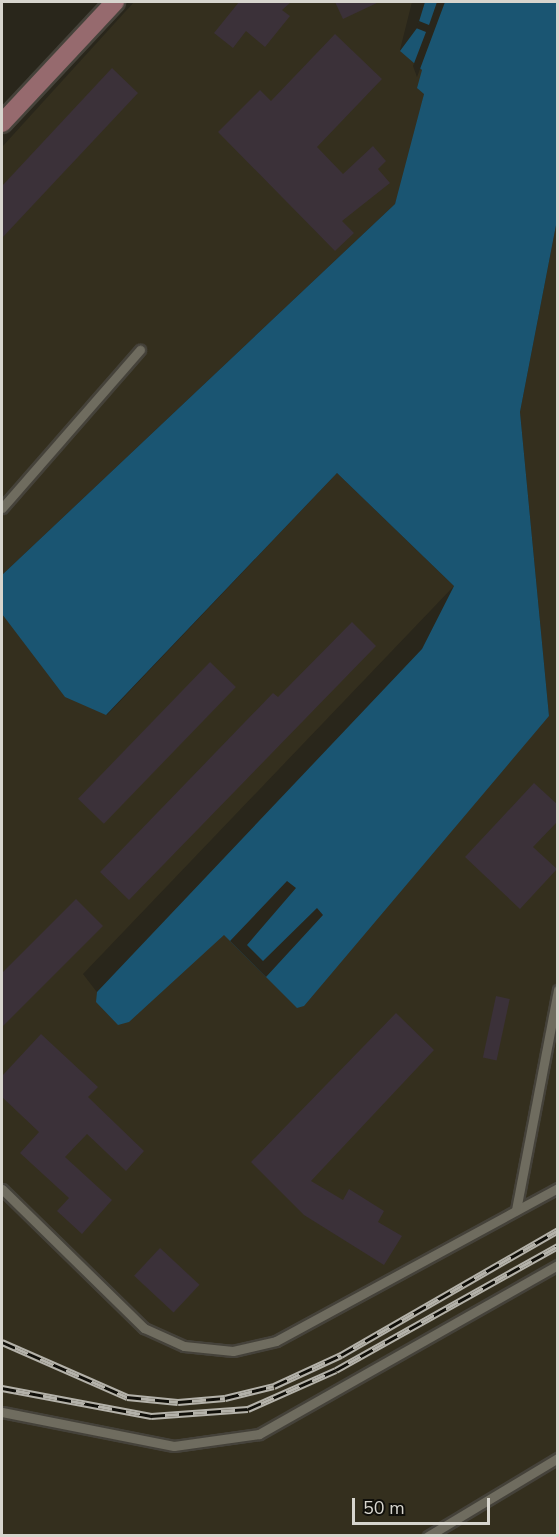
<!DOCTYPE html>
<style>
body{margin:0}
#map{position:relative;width:559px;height:1537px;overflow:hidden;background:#29261b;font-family:"Nunito Sans",sans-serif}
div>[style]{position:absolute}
.built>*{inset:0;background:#342f1e}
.water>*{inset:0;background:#1a5572}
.pier>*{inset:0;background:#29261b}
.building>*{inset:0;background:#3b3139;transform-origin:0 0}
.roads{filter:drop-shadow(2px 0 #45423a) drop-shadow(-2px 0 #45423a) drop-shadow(0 2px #45423a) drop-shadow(0 -2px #45423a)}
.lane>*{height:9px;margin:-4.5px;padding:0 4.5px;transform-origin:4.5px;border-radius:4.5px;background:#6f6c5f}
.secondary>*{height:18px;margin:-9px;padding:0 9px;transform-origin:9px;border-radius:9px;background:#966a6e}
.rail>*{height:7px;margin-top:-3.5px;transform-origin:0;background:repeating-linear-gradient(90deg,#100f0a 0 14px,#b4b2aa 0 28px);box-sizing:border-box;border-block:2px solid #b4b2aa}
span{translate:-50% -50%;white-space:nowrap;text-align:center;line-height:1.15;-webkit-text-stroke:4.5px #100f0a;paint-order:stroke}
.frame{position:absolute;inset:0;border:3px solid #d7d5ce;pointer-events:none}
.scale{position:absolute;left:352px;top:1498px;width:138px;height:27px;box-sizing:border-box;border:3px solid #d7d5ce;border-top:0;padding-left:8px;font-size:18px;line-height:21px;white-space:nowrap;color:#d7d5ce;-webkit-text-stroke:4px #100f0a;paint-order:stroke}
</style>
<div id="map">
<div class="built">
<div style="clip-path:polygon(134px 2px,412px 2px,400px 50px,422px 70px,424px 94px,414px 146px,395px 204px,2px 575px,2px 147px)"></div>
<div style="clip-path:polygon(557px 220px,557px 1535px,2px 1535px,2px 609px,107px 715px,337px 473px,454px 586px,83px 974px,120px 1022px,215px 928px,549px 716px,520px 412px)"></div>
</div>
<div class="water">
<div style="clip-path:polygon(425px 2px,557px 2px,557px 220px,520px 412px,549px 716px,304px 1006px,297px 1008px,224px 935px,129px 1022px,118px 1025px,96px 1002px,97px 992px,422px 649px,454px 586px,337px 473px,106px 715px,65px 697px,2px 614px,2px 575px,395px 204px,424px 94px,417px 88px,422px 70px,400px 51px,417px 28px)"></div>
</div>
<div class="pier">
<div style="clip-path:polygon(437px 2px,445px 2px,417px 77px,413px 66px,426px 32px,416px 28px,419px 21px,429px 25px)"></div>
<div style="clip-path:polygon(287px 881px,296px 888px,247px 945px,263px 961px,317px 908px,323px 915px,266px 977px,230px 941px)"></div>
</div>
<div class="building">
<div style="clip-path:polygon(239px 2px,291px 2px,282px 10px,290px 16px,265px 47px,246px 31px,233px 48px,214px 33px)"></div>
<div style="clip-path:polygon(335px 2px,379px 2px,343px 19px)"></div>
<div style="clip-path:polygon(335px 34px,382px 79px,317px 147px,343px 174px,373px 146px,386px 161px,378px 169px,390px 183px,342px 221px,354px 233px,335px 251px,218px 132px,260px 90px,271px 101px)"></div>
<div style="clip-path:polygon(112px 68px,138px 93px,2px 238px,2px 186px)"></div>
<div style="clip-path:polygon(352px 622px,376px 646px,129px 900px,100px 872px,273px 693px,278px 697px)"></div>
<div style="left:210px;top:662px;width:36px;height:190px;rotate:44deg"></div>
<div style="clip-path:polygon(534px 783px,558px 805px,558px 821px,533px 847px,557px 869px,520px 909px,465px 857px)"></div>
<div style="clip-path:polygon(76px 899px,103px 926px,2px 1027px,2px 973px)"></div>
<div style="left:496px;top:996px;width:14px;height:63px;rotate:12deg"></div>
<div style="clip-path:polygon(396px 1013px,434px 1050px,311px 1181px,343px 1200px,349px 1189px,384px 1211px,378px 1222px,402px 1236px,384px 1265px,304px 1215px,251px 1162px)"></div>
<div style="clip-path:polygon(41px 1034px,98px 1087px,88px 1097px,144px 1151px,126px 1171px,87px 1134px,65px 1157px,112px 1200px,82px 1234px,57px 1211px,69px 1198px,20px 1153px,39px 1132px,2px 1097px,2px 1076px)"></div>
<div style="left:160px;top:1248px;width:54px;height:38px;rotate:43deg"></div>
</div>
<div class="roads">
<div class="lane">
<div style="left:2px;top:508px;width:210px;rotate:-48.9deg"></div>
<div style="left:2px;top:1189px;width:199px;rotate:44.4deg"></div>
<div style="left:144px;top:1328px;width:44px;rotate:24.2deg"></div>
<div style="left:184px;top:1346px;width:49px;rotate:5.8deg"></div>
<div style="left:233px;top:1351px;width:44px;rotate:-13.1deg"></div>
<div style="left:276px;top:1341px;width:321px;rotate:-28.5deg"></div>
<div style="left:516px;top:1210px;width:224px;rotate:-79.2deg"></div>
<div style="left:2px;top:1412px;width:175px;rotate:11.2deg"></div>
<div style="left:174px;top:1446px;width:86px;rotate:-8deg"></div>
<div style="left:259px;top:1434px;width:343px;rotate:-29.5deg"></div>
<div style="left:428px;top:1536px;width:152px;rotate:-31deg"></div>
</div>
<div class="secondary">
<div style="left:2px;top:123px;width:166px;rotate:-47deg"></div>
</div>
</div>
<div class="rail">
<div style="left:2px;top:1342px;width:137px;rotate:23.7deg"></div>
<div style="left:127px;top:1397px;width:51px;rotate:5.6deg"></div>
<div style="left:178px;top:1402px;width:47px;rotate:-4.9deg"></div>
<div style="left:225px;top:1398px;width:50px;rotate:-13.8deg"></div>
<div style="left:274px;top:1386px;width:74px;rotate:-24.8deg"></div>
<div style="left:341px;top:1355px;width:250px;rotate:-29.9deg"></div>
<div style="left:2px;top:1388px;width:152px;rotate:10.6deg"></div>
<div style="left:151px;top:1416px;width:97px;rotate:-4.1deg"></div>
<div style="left:248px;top:1409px;width:96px;rotate:-23.9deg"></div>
<div style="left:336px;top:1370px;width:254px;rotate:-29.2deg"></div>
</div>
<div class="frame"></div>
<div class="scale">50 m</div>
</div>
